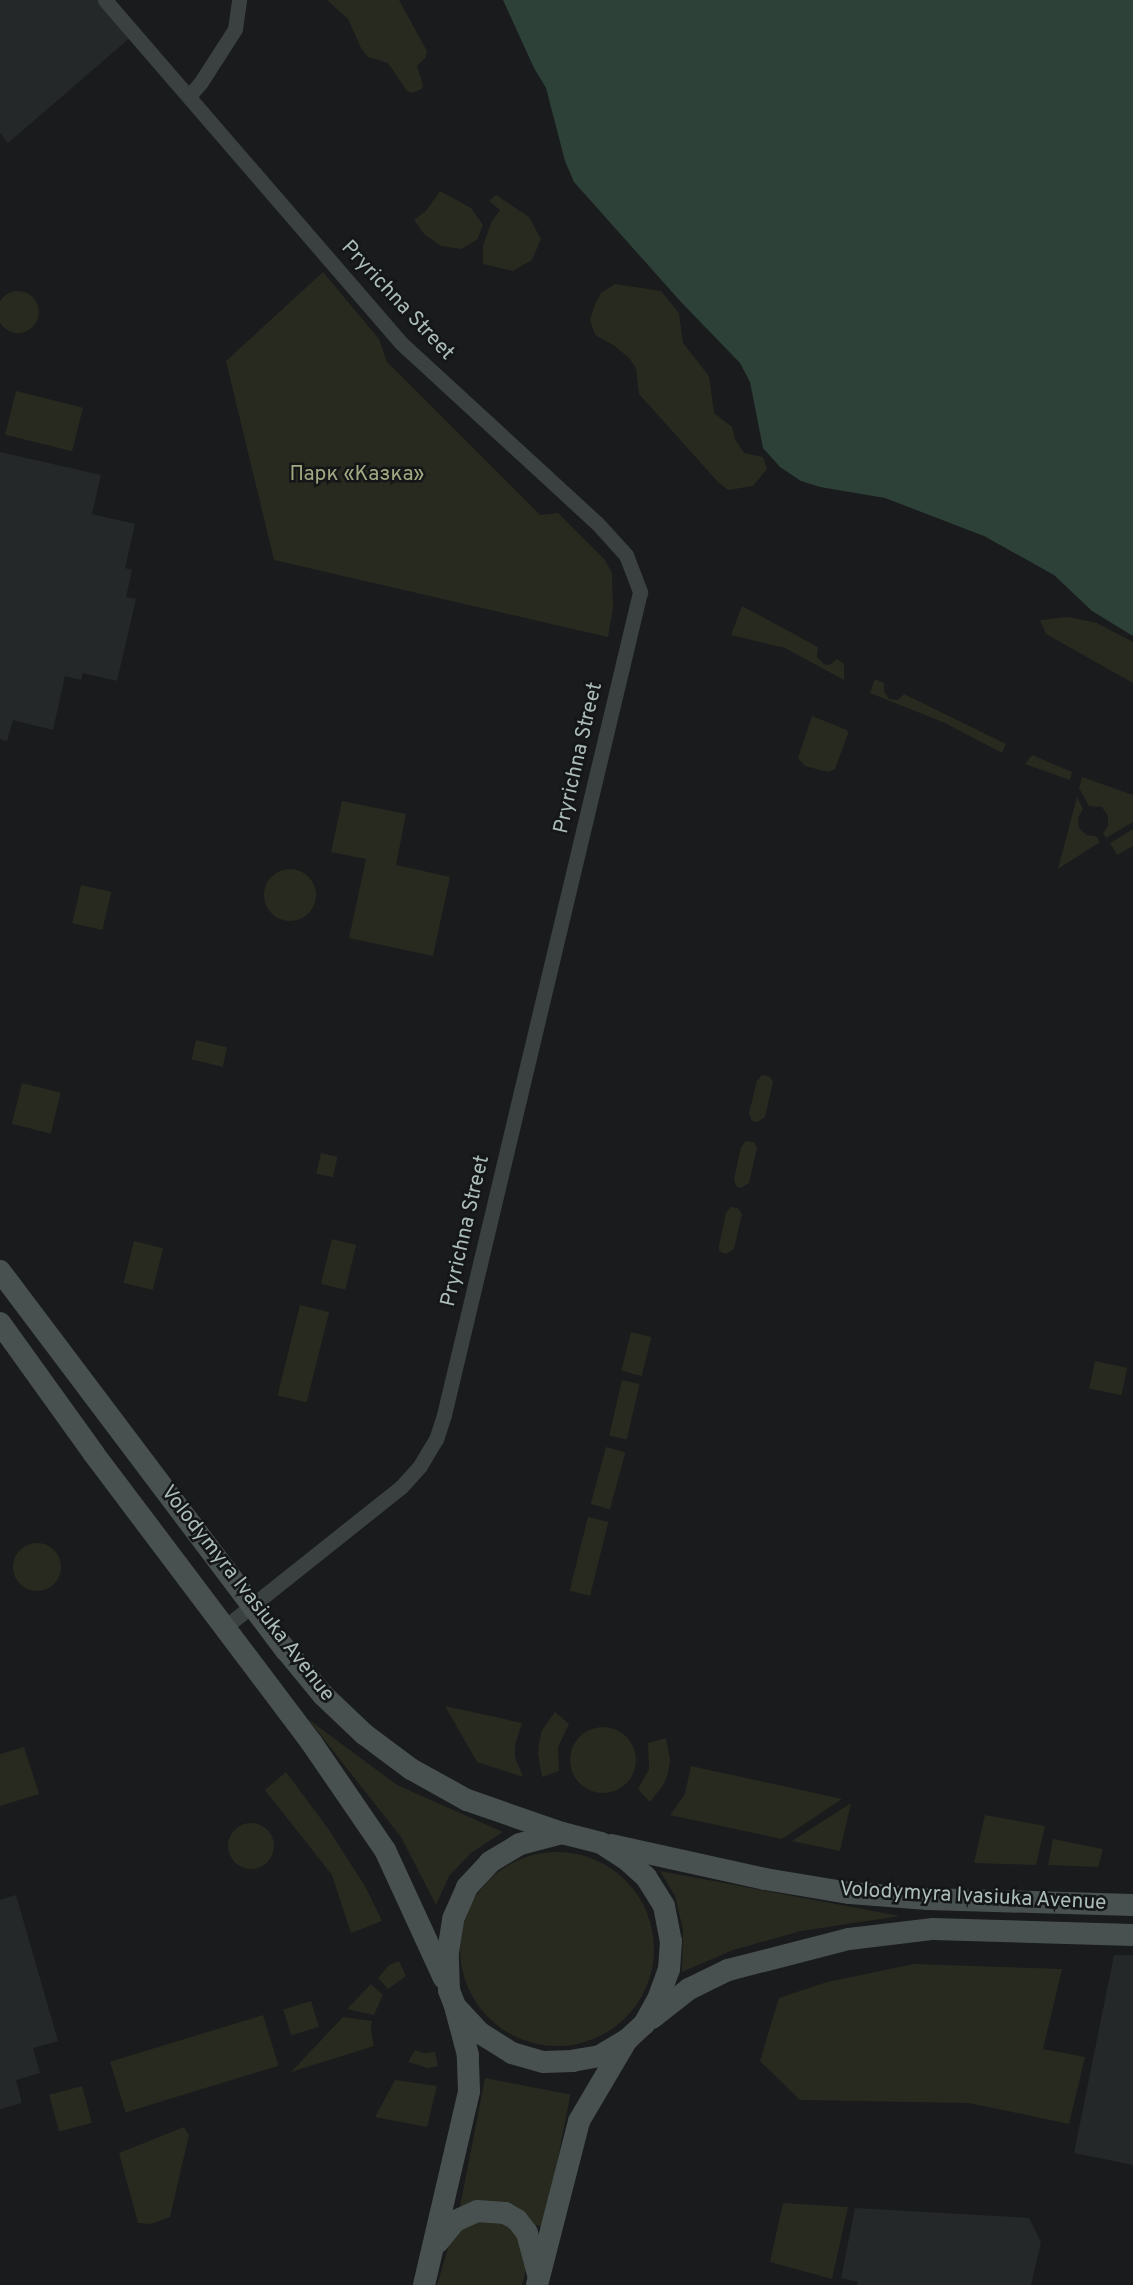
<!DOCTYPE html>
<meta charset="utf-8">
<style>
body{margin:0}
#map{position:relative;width:1133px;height:2285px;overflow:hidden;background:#191b1c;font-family:Overpass,sans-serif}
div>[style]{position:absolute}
.built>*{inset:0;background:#252829}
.green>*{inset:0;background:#282a20;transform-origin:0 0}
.round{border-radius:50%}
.water>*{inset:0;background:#2e4138}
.minor>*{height:15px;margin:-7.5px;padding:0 7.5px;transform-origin:7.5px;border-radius:7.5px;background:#3a4140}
.secondary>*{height:22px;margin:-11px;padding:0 11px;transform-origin:11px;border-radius:11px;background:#48514f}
span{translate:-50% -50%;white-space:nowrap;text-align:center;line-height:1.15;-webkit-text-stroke:5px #141617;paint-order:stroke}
.street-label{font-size:21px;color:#abbcb8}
.park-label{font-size:21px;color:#a2a881}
</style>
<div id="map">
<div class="built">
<div style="clip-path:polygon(0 0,98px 0,131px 37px,8px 143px,0 133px)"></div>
<div style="clip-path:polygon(0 452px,101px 475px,92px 514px,135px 524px,125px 568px,132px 570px,126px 597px,136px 599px,117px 681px,83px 673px,81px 680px,65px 676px,53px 730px,13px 720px,7px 741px,0 739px)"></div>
<div style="clip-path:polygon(16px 1895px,58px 2041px,33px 2048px,40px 2073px,16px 2080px,22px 2103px,0 2109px,0 1900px)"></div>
<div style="clip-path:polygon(1114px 1955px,1133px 1955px,1133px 2165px,1074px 2153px)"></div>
<div style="clip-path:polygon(855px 2208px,1029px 2218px,1041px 2242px,1031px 2285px,857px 2285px,858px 2282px,841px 2278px)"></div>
</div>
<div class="green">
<div style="clip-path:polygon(327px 0,399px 0,427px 51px,426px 57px,417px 66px,423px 85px,422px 89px,412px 93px,407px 91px,388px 63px,368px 57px,361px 48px,348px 19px)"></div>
<div style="clip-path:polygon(440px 191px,471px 208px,483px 225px,477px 240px,461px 249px,441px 246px,424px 234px,414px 220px,426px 211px)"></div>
<div style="clip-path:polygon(496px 195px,529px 217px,541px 239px,532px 260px,513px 271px,483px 264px,483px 245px,492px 221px,500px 210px,489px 201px)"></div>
<div style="clip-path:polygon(323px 272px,379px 339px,387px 362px,540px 515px,558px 513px,605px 560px,612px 573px,613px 608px,608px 637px,274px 560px,226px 361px)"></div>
<div style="clip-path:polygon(615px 284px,661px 291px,679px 313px,683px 343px,709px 376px,714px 413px,732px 427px,735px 439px,744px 453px,763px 457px,767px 469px,753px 486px,728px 490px,718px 482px,639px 394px,636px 368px,629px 358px,615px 346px,595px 335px,590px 320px,595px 304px,601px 293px)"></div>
<div class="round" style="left:-3px;top:291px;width:42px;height:42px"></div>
<div style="left:16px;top:391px;width:69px;height:45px;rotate:14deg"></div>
<div style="clip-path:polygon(742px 606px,818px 647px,817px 657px,824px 664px,829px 665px,837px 659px,844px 664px,844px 680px,785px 648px,731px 635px)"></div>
<div style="clip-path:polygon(1068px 617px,1097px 623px,1133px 642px,1133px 683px,1046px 634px,1040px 620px)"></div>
<div style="clip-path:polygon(875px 679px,884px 683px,884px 691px,889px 699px,898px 700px,904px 694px,1006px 744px,1002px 753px,945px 723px,870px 693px)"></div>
<div style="clip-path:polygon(812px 716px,847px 730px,848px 734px,835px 769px,828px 772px,805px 766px,798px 758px)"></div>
<div style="clip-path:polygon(1032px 755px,1072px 772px,1070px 780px,1025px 764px)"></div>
<div style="clip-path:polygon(1082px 777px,1133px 795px,1133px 822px,1106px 838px,1103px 833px,1108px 826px,1108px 816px,1102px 807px,1089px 806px,1079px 788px)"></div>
<div style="clip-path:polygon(1077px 797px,1083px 809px,1078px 818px,1079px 828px,1086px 835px,1096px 836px,1100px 842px,1058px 869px)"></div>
<div style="clip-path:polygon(342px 801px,406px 814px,396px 865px,450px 877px,433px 956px,349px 938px,366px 859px,331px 852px)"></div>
<div style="clip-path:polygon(1133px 829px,1133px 846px,1117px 855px,1110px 843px)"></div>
<div class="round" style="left:264px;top:869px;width:52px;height:52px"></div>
<div style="left:81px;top:885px;width:31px;height:39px;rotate:13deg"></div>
<div style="left:196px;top:1040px;width:32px;height:20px;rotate:13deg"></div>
<div style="clip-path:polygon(762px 1075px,769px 1076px,773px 1082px,765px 1117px,757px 1122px,752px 1121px,749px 1113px,757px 1081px)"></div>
<div style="left:22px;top:1083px;width:40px;height:42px;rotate:14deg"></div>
<div style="clip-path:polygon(746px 1141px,754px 1142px,757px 1148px,749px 1183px,741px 1188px,736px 1186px,734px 1179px,741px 1147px)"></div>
<div style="left:321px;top:1153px;width:17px;height:21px;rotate:13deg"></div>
<div style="clip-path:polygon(731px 1207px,738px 1208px,742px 1214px,734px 1249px,726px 1254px,719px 1251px,719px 1245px,726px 1213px)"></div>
<div style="left:332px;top:1239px;width:25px;height:46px;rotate:14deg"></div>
<div style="left:134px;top:1241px;width:30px;height:43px;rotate:14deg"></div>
<div style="left:300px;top:1305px;width:30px;height:93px;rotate:14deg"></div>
<div style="left:631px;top:1332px;width:21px;height:40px;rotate:14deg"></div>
<div style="left:1095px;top:1361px;width:33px;height:28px;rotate:12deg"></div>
<div style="left:622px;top:1380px;width:18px;height:57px;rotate:13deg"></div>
<div style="left:606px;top:1447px;width:20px;height:59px;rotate:15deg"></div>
<div style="left:588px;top:1517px;width:21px;height:76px;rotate:14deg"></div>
<div class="round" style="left:13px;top:1543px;width:48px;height:48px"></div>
<div style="clip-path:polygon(445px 1706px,522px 1723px,515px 1745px,515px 1757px,523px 1777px,477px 1762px)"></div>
<div style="clip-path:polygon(555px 1712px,569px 1724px,558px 1747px,559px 1771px,542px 1777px,538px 1754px,539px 1742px,542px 1730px)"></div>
<div style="clip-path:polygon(308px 1719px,397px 1785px,503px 1832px,471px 1853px,449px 1876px,436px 1905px,401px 1837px)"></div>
<div class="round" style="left:570px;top:1727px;width:66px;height:66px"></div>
<div style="clip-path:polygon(666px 1738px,670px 1760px,668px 1773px,664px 1784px,650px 1802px,638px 1789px,649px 1769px,648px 1743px)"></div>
<div style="clip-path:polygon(24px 1747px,39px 1794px,0 1806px,0 1754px)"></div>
<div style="clip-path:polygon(691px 1766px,842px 1799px,782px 1839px,670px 1815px,685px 1794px)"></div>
<div style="clip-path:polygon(286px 1772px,327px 1827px,365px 1886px,382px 1921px,351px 1933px,332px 1875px,265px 1790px)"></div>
<div style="clip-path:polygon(851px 1803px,840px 1851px,792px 1841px)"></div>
<div style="clip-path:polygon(985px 1815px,1045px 1826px,1036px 1865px,974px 1863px)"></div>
<div class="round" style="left:228px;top:1823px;width:46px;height:46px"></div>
<div style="clip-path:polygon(1053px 1839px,1103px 1849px,1098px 1867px,1048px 1865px)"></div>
<div class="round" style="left:460px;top:1852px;width:194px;height:194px"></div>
<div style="clip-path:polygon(660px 1871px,900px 1916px,801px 1931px,733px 1950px,682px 1972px,683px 1930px,675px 1896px)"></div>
<div style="clip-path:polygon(399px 1961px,406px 1976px,388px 1989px,378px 1978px,389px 1965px)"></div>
<div style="clip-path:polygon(914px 1964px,1062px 1969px,1043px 2049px,1085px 2057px,1069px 2124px,969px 2103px,800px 2100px,760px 2061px,779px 1998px,827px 1982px)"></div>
<div style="clip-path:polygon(371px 1984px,383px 1995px,374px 2015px,347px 2009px)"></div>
<div style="left:311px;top:2001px;width:27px;height:29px;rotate:73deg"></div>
<div style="left:263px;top:2015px;width:53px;height:160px;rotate:73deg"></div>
<div style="clip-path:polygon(343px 2017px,372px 2021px,371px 2031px,374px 2046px,291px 2072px)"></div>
<div style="clip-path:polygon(415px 2050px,423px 2053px,435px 2052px,438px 2066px,428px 2068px,408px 2062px)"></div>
<div style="left:485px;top:2078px;width:87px;height:135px;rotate:11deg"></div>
<div style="clip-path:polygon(395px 2080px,437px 2086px,427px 2127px,375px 2117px)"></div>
<div style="left:82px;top:2086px;width:38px;height:34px;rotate:75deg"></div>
<div style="clip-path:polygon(184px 2127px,189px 2135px,170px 2217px,151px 2224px,138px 2223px,119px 2153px)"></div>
<div style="clip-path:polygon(783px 2203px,848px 2207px,832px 2279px,770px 2262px)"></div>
<div style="clip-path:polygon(496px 2218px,518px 2231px,528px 2262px,522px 2285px,437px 2285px,452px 2235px,464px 2223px)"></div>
</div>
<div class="water">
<div style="clip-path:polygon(503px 0,1133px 0,1133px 636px,1092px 611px,1054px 575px,984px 536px,885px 498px,820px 487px,801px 481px,780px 467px,763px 448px,750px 382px,740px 363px,681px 302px,574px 182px,565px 161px,546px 88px,534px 68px)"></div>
</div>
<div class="minor">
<div style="left:105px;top:0;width:453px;rotate:49.2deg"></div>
<div style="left:401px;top:343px;width:266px;rotate:42.6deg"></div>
<div style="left:597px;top:523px;width:43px;rotate:47.8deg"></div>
<div style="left:626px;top:555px;width:40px;rotate:69deg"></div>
<div style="left:640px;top:592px;width:846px;rotate:103.4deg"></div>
<div style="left:444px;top:1415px;width:25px;rotate:108deg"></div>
<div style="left:436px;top:1439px;width:31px;rotate:121deg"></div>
<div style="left:420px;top:1466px;width:28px;rotate:132deg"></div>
<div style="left:401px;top:1487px;width:223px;rotate:141.5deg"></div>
<div style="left:189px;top:96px;width:18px;rotate:-49deg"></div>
<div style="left:201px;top:82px;width:63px;rotate:-57.3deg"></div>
<div style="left:235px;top:29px;width:29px;rotate:-82deg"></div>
</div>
<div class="secondary">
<div style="left:0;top:1271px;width:475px;rotate:53deg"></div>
<div style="left:286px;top:1650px;width:58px;rotate:50.6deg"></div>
<div style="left:323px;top:1695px;width:57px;rotate:43.6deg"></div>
<div style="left:364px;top:1734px;width:59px;rotate:36.7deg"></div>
<div style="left:411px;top:1769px;width:64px;rotate:29deg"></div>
<div style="left:467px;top:1800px;width:101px;rotate:19.2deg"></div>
<div style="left:562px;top:1833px;width:40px;rotate:14.4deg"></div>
<div style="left:601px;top:1843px;width:30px;rotate:33deg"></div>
<div style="left:626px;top:1859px;width:27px;rotate:42deg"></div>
<div style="left:646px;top:1877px;width:34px;rotate:58deg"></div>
<div style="left:664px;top:1906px;width:36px;rotate:79deg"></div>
<div style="left:671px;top:1941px;width:28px;rotate:94deg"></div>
<div style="left:669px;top:1969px;width:32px;rotate:110deg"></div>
<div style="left:658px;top:1999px;width:29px;rotate:119deg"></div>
<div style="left:644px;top:2024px;width:22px;rotate:137deg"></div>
<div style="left:628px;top:2039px;width:33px;rotate:149deg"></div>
<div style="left:600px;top:2056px;width:27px;rotate:170deg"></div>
<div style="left:573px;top:2061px;width:30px;rotate:178deg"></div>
<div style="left:543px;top:2062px;width:32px;rotate:-164deg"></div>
<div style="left:512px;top:2053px;width:36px;rotate:-148deg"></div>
<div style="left:481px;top:2034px;width:38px;rotate:-133deg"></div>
<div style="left:455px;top:2006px;width:17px;rotate:-111deg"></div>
<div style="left:449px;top:1990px;width:38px;rotate:-92deg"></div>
<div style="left:448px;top:1952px;width:33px;rotate:-81deg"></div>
<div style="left:453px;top:1919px;width:35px;rotate:-66deg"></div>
<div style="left:467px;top:1887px;width:34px;rotate:-47deg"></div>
<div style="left:490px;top:1862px;width:35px;rotate:-31deg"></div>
<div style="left:520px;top:1844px;width:43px;rotate:-14.7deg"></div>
<div style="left:0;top:1323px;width:161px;rotate:54.3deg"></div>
<div style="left:94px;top:1454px;width:361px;rotate:53deg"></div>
<div style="left:311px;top:1742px;width:131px;rotate:55.6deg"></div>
<div style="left:385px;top:1850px;width:141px;rotate:65.3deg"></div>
<div style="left:611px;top:1845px;width:158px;rotate:12.4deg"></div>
<div style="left:765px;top:1879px;width:86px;rotate:9.4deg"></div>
<div style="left:850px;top:1893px;width:78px;rotate:4.4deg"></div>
<div style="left:928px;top:1899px;width:205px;rotate:1.7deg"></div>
<div style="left:652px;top:2018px;width:47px;rotate:-38.1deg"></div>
<div style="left:689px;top:1989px;width:43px;rotate:-26deg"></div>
<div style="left:728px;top:1970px;width:125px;rotate:-14.4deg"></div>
<div style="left:849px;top:1939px;width:85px;rotate:-6.8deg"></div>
<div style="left:933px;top:1929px;width:200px;rotate:1.7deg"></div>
<div style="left:438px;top:2242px;width:27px;rotate:-51deg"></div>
<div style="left:455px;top:2221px;width:24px;rotate:-24deg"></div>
<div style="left:477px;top:2211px;width:28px;rotate:4deg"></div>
<div style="left:505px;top:2213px;width:14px;rotate:30deg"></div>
<div style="left:517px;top:2220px;width:16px;rotate:52deg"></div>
<div style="left:527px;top:2233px;width:42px;rotate:75deg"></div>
<div style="left:424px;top:2285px;width:199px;rotate:-76.9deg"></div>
<div style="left:469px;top:2091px;width:36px;rotate:-92deg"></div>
<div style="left:468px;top:2055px;width:47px;rotate:-104.9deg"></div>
<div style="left:537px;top:2285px;width:169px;rotate:-75.6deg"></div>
<div style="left:579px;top:2121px;width:91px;rotate:-59.5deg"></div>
</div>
<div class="street-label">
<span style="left:397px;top:301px;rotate:47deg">Pryrichna Street</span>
<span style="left:579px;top:758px;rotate:-77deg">Pryrichna Street</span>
<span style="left:466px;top:1231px;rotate:-77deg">Pryrichna Street</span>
<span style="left:247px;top:1594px;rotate:52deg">Volodymyra Ivasiuka Avenue</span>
<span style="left:973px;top:1897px;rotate:3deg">Volodymyra Ivasiuka Avenue</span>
</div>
<div class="park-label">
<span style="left:357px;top:475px">Парк «Казка»</span>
</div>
</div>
